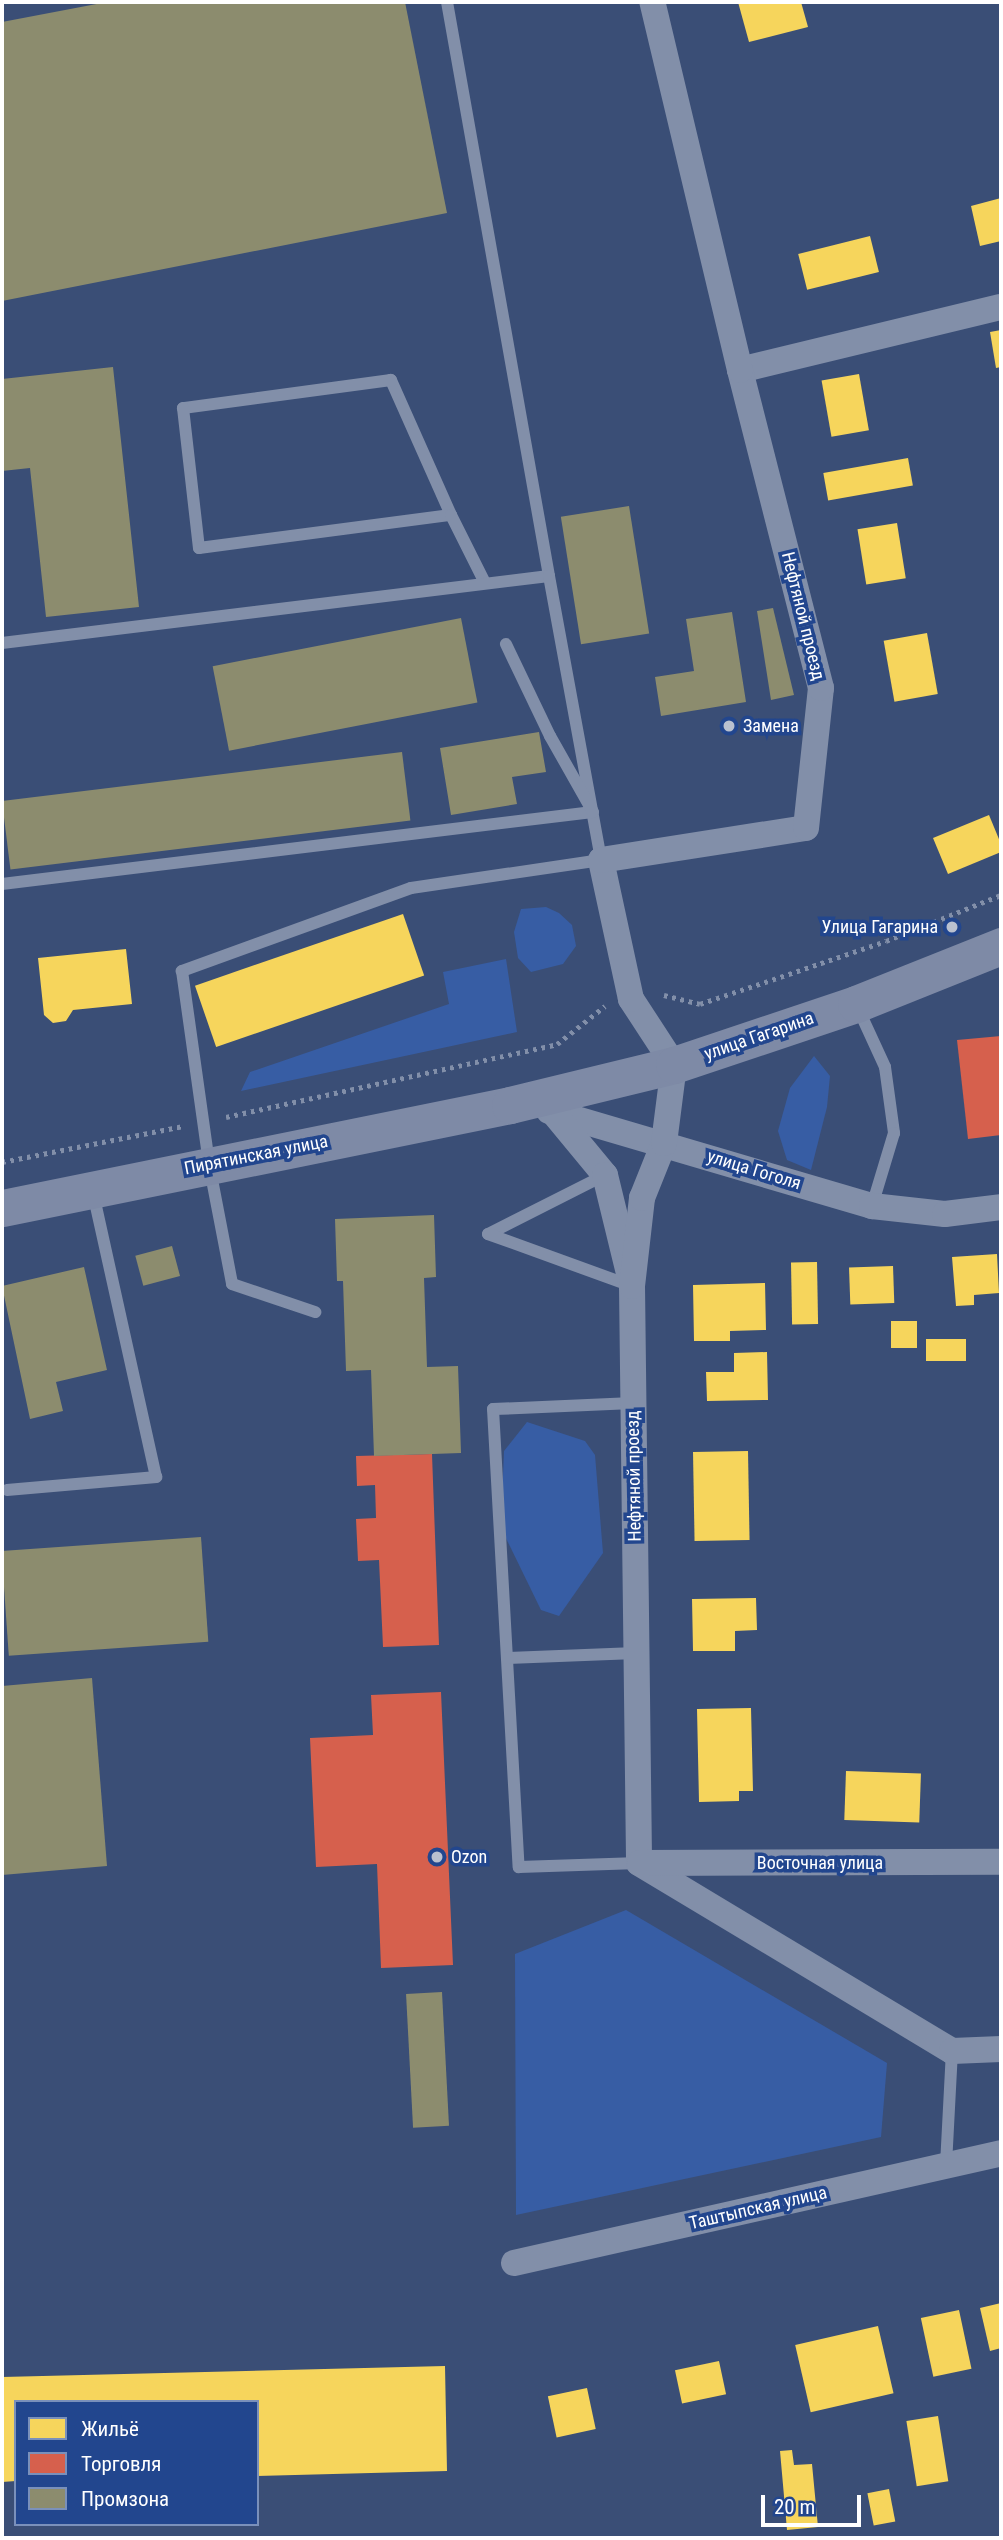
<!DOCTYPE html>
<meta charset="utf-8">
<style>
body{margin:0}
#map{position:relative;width:1003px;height:2540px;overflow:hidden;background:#3a4e76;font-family:"Roboto Condensed",sans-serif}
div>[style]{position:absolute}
.green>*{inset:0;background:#375da4}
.homes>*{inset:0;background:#f6d55c;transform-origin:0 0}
.shops>*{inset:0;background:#d6604d}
.industry>*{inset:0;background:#8c8c6e;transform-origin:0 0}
.path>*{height:4.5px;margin-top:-2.25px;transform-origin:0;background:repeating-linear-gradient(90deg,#828fa9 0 3.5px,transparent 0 8.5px)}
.lane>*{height:12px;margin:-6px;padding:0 6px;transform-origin:6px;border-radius:6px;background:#828fa9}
.street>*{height:26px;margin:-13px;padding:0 13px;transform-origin:13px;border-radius:13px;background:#828fa9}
.secondary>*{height:37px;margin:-18.5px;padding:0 18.5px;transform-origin:18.5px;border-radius:18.5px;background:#7e8aa6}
.dots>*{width:19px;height:19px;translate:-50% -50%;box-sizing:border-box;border:4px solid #22468e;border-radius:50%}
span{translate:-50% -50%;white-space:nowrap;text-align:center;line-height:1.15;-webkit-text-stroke:7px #22468e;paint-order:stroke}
.street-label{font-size:18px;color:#fff}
.poi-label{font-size:18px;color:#fff}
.left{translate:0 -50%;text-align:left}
.right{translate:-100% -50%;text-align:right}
.frame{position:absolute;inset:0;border:4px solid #fff;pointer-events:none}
.legend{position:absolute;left:14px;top:2400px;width:245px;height:126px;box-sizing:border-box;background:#22468e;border:2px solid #7a90bb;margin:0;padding:9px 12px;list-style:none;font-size:21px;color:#fff}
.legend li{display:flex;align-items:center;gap:14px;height:35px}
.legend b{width:35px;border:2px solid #7a90bb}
.scale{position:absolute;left:761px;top:2495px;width:100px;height:32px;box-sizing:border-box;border:4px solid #fff;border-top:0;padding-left:9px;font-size:21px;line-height:24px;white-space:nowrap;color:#fff;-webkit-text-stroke:5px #22468e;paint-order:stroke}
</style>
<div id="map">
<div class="green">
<div style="clip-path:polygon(546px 907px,559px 913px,572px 925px,576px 946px,563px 964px,531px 972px,518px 958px,514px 932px,521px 909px)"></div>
<div style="clip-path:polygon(506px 959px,517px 1032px,241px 1091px,250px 1072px,449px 1004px,443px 972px)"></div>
<div style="clip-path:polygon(814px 1056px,830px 1076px,827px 1107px,811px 1170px,787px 1160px,778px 1131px,790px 1088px)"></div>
<div style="clip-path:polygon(527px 1422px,585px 1441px,595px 1455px,603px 1553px,559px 1616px,541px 1610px,501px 1528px,504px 1451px)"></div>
<div style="clip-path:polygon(626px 1910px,887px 2063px,881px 2137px,516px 2215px,515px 1954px)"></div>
</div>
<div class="homes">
<div style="clip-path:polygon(738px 2px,801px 2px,808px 27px,749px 42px)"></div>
<div style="clip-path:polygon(1001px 198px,1001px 241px,980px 246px,971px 206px)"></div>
<div style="left:870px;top:236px;width:37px;height:74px;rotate:76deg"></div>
<div style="clip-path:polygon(1001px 330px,1001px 367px,996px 368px,990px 332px)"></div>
<div style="left:859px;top:374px;width:57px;height:38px;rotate:80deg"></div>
<div style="left:908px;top:458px;width:28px;height:86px;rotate:80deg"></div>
<div style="left:897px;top:523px;width:56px;height:40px;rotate:81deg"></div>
<div style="left:927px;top:633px;width:62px;height:44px;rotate:80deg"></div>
<div style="clip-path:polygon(989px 815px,1001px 844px,1001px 852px,948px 874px,933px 838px)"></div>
<div style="left:403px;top:914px;width:65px;height:220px;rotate:71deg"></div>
<div style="clip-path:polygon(126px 949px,132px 1004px,73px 1010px,66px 1021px,53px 1023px,44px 1015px,38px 958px)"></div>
<div style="clip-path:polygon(997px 1254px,999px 1293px,974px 1295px,974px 1305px,956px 1306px,952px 1257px)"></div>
<div style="left:817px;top:1262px;width:62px;height:26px;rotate:89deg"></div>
<div style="left:893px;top:1266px;width:37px;height:44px;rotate:88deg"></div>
<div style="clip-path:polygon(765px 1283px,766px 1330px,730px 1331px,730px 1341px,694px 1341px,693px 1285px)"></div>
<div style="left:891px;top:1321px;width:26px;height:27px"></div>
<div style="left:926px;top:1339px;width:40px;height:22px"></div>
<div style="clip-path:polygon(767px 1352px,768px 1400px,707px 1401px,706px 1372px,734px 1372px,734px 1353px)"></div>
<div style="left:748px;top:1451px;width:89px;height:55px;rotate:89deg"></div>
<div style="clip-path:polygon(756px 1598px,757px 1630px,735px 1631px,735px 1651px,693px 1651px,692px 1599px)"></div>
<div style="clip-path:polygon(751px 1708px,753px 1791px,739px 1791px,739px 1801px,699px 1802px,697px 1709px)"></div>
<div style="left:846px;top:1771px;width:75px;height:49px;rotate:2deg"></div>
<div style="clip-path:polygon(1001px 2303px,1001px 2348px,990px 2351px,980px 2308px)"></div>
<div style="left:959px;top:2310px;width:60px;height:39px;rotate:78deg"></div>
<div style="left:878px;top:2326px;width:69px;height:85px;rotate:77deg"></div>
<div style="left:719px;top:2361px;width:34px;height:45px;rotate:78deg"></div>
<div style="clip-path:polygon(445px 2366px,447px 2471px,257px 2476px,257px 2402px,16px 2402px,16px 2481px,2px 2482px,2px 2377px)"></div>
<div style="left:587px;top:2388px;width:42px;height:40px;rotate:78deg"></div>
<div style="left:938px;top:2416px;width:66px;height:32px;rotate:81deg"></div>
<div style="clip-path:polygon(792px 2450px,794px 2465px,812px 2464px,818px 2527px,787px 2530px,780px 2451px)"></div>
<div style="left:889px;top:2489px;width:33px;height:22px;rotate:79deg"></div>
</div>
<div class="shops">
<div style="clip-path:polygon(1001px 1036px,1001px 1135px,968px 1139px,957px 1040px)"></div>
<div style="clip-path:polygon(432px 1454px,439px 1645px,383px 1647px,379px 1560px,358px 1561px,356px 1519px,376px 1518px,375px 1485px,357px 1486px,356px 1456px)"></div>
<div style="clip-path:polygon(441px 1692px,453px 1965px,381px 1968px,377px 1864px,316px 1867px,310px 1738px,373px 1735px,371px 1695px)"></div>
</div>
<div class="industry">
<div style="clip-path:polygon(107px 2px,405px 2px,447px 213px,2px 301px,2px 22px)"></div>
<div style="clip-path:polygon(113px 367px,139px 607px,46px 617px,30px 468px,2px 471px,2px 379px)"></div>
<div style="left:629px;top:506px;width:129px;height:69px;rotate:81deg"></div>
<div style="clip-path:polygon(773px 608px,794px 695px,771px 700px,757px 611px)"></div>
<div style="clip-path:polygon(732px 612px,746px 702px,661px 716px,655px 677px,694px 671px,686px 619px)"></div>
<div style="left:461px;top:618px;width:86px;height:253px;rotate:79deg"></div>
<div style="clip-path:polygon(539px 732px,546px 772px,512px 777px,517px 804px,451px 815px,440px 748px)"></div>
<div style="left:402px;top:752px;width:69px;height:403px;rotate:83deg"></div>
<div style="clip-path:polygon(434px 1215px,436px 1277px,424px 1278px,427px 1367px,458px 1366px,461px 1453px,374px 1456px,371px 1370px,346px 1371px,343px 1281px,337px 1281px,335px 1219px)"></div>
<div style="left:172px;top:1246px;width:31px;height:38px;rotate:75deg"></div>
<div style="clip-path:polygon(84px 1267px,107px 1370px,56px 1382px,63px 1411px,30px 1419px,2px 1286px)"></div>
<div style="left:201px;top:1537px;width:105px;height:200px;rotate:86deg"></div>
<div style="clip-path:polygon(92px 1678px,107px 1866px,2px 1875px,2px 1686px)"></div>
<div style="left:442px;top:1992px;width:134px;height:36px;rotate:87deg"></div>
</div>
<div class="path">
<div style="left:664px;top:995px;width:37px;rotate:14deg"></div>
<div style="left:700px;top:1004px;width:196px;rotate:-18.7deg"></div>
<div style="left:886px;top:941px;width:124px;rotate:-21.8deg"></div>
<div style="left:226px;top:1117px;width:339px;rotate:-12.4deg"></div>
<div style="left:557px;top:1044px;width:61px;rotate:-38.4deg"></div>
<div style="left:2px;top:1162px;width:185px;rotate:-11.2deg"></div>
</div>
<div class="lane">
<div style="left:447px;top:2px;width:583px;rotate:79.92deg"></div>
<div style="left:451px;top:515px;width:148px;rotate:-114deg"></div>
<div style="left:391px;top:380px;width:210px;rotate:172.3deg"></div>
<div style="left:183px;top:408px;width:141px;rotate:83.5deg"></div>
<div style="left:199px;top:548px;width:254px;rotate:-7.5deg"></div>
<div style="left:451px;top:515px;width:76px;rotate:63.4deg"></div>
<div style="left:2px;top:643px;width:551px;rotate:-6.98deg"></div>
<div style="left:549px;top:576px;width:289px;rotate:79.6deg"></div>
<div style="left:601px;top:860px;width:192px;rotate:171.6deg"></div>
<div style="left:411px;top:888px;width:244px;rotate:160.1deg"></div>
<div style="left:182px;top:971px;width:195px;rotate:82deg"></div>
<div style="left:209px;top:1164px;width:122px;rotate:79.1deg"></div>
<div style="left:232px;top:1284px;width:88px;rotate:18.6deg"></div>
<div style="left:2px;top:884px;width:595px;rotate:-6.95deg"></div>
<div style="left:593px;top:812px;width:87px;rotate:-119.5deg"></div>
<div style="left:550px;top:736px;width:102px;rotate:-115.6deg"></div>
<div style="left:857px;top:1006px;width:67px;rotate:65.3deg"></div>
<div style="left:885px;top:1067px;width:67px;rotate:82.2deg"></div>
<div style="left:894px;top:1133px;width:76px;rotate:106.8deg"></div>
<div style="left:605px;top:1175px;width:131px;rotate:153.2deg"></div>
<div style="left:488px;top:1234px;width:153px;rotate:19.9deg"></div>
<div style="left:633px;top:1403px;width:140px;rotate:177.5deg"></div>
<div style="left:493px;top:1409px;width:459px;rotate:86.8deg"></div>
<div style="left:519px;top:1867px;width:120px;rotate:-1.9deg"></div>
<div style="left:7px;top:1490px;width:150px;rotate:-5deg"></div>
<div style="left:156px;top:1477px;width:291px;rotate:-102.5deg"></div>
<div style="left:507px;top:1658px;width:129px;rotate:-2.2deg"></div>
<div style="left:946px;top:2165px;width:114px;rotate:-87deg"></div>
</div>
<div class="street">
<div style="left:740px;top:370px;width:268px;rotate:-13.6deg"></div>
<div style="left:549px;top:1111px;width:337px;rotate:16.4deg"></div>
<div style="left:872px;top:1206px;width:73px;rotate:6.3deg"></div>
<div style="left:945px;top:1214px;width:56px;rotate:-7.1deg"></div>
<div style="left:552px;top:1111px;width:83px;rotate:50.4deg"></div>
<div style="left:605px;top:1175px;width:114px;rotate:76.3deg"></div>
<div style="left:632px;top:1286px;width:577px;rotate:89.3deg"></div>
<div style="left:632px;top:1286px;width:89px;rotate:-83.5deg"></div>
<div style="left:642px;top:1198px;width:59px;rotate:-68.2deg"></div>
<div style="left:664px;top:1143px;width:79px;rotate:-82.7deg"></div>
<div style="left:674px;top:1065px;width:79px;rotate:-123.1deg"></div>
<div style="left:631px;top:999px;width:142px;rotate:-102.2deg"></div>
<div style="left:601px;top:860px;width:207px;rotate:-8.9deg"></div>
<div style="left:806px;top:828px;width:141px;rotate:-83.9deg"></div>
<div style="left:821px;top:688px;width:328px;rotate:-104.3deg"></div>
<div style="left:740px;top:370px;width:378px;rotate:-103.4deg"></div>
<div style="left:639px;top:1863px;width:365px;rotate:31deg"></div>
<div style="left:952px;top:2051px;width:49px;rotate:-2.3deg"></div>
<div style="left:640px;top:1863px;width:361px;rotate:-0.2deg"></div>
<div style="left:514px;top:2263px;width:499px;rotate:-12.7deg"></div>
</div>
<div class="secondary">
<div style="left:2px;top:1208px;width:518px;rotate:-11.46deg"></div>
<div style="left:510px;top:1105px;width:169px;rotate:-13.7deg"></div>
<div style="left:674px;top:1065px;width:192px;rotate:-18.5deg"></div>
<div style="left:856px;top:1004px;width:156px;rotate:-21.8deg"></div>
</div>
<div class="dots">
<div style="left:729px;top:726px;background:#bac1cf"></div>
<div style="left:952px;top:927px;background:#bac1cf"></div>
<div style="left:437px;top:1857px;background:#bac1cf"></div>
</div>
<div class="street-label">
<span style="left:803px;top:616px;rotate:76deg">Нефтяной проезд</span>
<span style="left:759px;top:1036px;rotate:-19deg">улица Гагарина</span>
<span style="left:256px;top:1155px;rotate:-11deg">Пирятинская улица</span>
<span style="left:754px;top:1170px;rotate:17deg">улица Гоголя</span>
<span style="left:634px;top:1476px;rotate:-91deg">Нефтяной проезд</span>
<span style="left:820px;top:1863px">Восточная улица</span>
<span style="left:758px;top:2208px;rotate:-13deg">Таштыпская улица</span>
</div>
<div class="poi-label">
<span class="left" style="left:743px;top:726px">Замена</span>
<span class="right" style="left:938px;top:927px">Улица Гагарина</span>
<span class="left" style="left:451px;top:1857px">Ozon</span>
</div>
<div class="frame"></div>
<ul class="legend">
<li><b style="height:19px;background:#f6d55c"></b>Жильё</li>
<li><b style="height:19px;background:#d6604d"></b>Торговля</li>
<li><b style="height:19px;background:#8c8c6e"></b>Промзона</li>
</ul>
<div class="scale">20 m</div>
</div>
